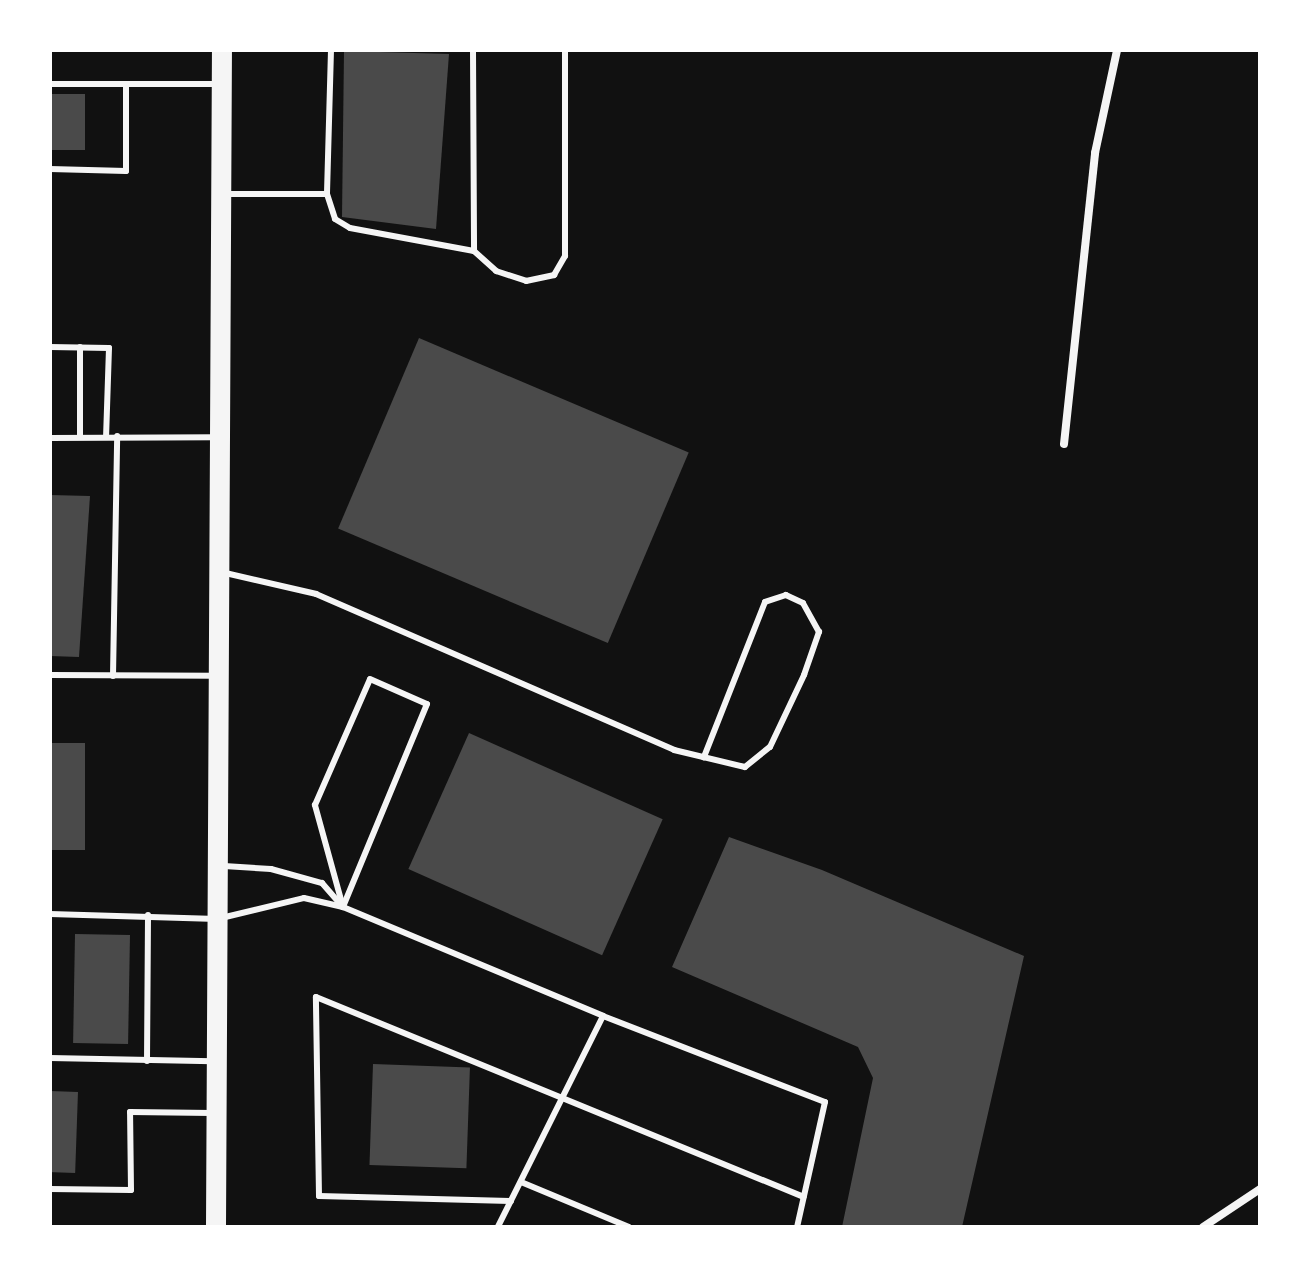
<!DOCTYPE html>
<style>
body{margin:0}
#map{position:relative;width:1310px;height:1277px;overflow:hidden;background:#111;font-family:Ubuntu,sans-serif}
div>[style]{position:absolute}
.building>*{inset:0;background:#4a4a4a;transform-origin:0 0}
.service>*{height:6px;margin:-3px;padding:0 3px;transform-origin:3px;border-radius:3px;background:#f5f5f5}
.minor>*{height:8px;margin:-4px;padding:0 4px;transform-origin:4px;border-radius:4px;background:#f5f5f5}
.primary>*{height:20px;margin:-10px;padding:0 10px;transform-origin:10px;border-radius:10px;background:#f5f5f5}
span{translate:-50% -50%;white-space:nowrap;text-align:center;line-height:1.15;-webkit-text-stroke:6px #fff;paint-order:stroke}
.frame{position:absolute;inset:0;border:52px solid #fff;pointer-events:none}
</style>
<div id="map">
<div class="building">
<div style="clip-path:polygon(344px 51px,449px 54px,436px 229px,342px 217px)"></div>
<div style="left:50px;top:94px;width:35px;height:56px"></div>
<div style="left:419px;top:338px;width:293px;height:207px;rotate:23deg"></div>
<div style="clip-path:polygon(50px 495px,90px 496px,79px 657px,50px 656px)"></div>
<div style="left:469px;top:733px;width:212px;height:149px;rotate:24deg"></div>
<div style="left:50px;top:743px;width:35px;height:107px"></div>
<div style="clip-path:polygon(729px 837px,822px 870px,1024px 956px,962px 1227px,842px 1227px,873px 1078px,858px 1047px,672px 967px)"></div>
<div style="left:75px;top:934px;width:55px;height:109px;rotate:1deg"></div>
<div style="left:373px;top:1064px;width:97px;height:101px;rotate:2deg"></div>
<div style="left:50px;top:1091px;width:28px;height:81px;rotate:2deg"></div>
</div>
<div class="service">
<div style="left:331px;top:50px;width:144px;rotate:91.6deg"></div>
<div style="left:327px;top:194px;width:26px;rotate:72deg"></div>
<div style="left:335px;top:219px;width:17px;rotate:31deg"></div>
<div style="left:350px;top:228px;width:126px;rotate:10.5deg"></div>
<div style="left:474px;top:251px;width:30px;rotate:42deg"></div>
<div style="left:496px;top:271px;width:32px;rotate:18deg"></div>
<div style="left:526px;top:281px;width:29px;rotate:-12deg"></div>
<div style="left:554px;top:275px;width:22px;rotate:-60deg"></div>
<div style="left:565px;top:256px;width:206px;rotate:-90deg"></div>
<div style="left:473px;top:50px;width:201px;rotate:89.7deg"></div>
<div style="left:50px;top:84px;width:168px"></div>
<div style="left:50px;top:169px;width:76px;rotate:1.5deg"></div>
<div style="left:126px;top:171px;width:86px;rotate:-90deg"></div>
<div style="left:224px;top:194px;width:103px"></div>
<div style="left:50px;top:347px;width:59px;rotate:1deg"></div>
<div style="left:109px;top:348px;width:89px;rotate:91.9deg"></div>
<div style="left:80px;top:347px;width:90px;rotate:90deg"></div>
<div style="left:50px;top:438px;width:165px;rotate:-0.3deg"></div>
<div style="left:221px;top:572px;width:98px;rotate:13deg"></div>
<div style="left:316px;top:594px;width:391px;rotate:23.5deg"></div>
<div style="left:674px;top:750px;width:73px;rotate:13.5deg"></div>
<div style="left:745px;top:767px;width:32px;rotate:-39deg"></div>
<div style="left:770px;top:747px;width:80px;rotate:-64.7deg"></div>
<div style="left:804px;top:675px;width:46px;rotate:-70.8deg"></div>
<div style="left:819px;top:632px;width:33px;rotate:-119deg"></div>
<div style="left:803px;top:603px;width:19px;rotate:-155deg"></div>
<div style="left:786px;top:595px;width:22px;rotate:162deg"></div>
<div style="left:765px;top:602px;width:167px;rotate:111.5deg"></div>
<div style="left:50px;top:675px;width:164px;rotate:0.3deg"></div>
<div style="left:113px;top:676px;width:240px;rotate:-89deg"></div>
<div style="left:370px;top:679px;width:62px;rotate:23.7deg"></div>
<div style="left:427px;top:704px;width:220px;rotate:112.5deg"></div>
<div style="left:343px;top:907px;width:106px;rotate:-105.4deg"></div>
<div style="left:315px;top:805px;width:137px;rotate:-66.4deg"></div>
<div style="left:224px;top:866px;width:47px;rotate:3.7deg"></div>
<div style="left:271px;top:869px;width:53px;rotate:15.4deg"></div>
<div style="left:322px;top:883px;width:28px;rotate:49deg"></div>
<div style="left:50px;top:914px;width:167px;rotate:1.7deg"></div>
<div style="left:217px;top:919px;width:89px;rotate:-13.6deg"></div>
<div style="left:304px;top:898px;width:40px;rotate:13deg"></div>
<div style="left:343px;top:907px;width:282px;rotate:22.7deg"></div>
<div style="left:603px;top:1016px;width:236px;rotate:116.5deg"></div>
<div style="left:603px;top:1016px;width:238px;rotate:21.2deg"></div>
<div style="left:825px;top:1102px;width:128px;rotate:102.6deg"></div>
<div style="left:50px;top:1058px;width:163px;rotate:1.1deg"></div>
<div style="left:147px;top:1061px;width:146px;rotate:-89.6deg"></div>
<div style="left:521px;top:1182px;width:117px;rotate:22.6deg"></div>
<div style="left:50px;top:1189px;width:81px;rotate:0.7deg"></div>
<div style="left:131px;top:1190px;width:78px;rotate:-90.7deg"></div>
<div style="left:130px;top:1112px;width:82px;rotate:0.7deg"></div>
<div style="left:511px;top:1201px;width:192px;rotate:-178.5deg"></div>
<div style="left:319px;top:1196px;width:199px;rotate:-90.9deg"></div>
<div style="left:316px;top:997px;width:527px;rotate:22.29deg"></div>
</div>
<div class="minor">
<div style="left:1064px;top:444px;width:293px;rotate:-83.9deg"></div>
<div style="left:1095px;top:153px;width:105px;rotate:-77.9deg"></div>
<div style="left:1203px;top:1227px;width:69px;rotate:-33.7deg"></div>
</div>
<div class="primary">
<div style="left:216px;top:1227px;width:1177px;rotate:-89.71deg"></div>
</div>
<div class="frame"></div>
</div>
